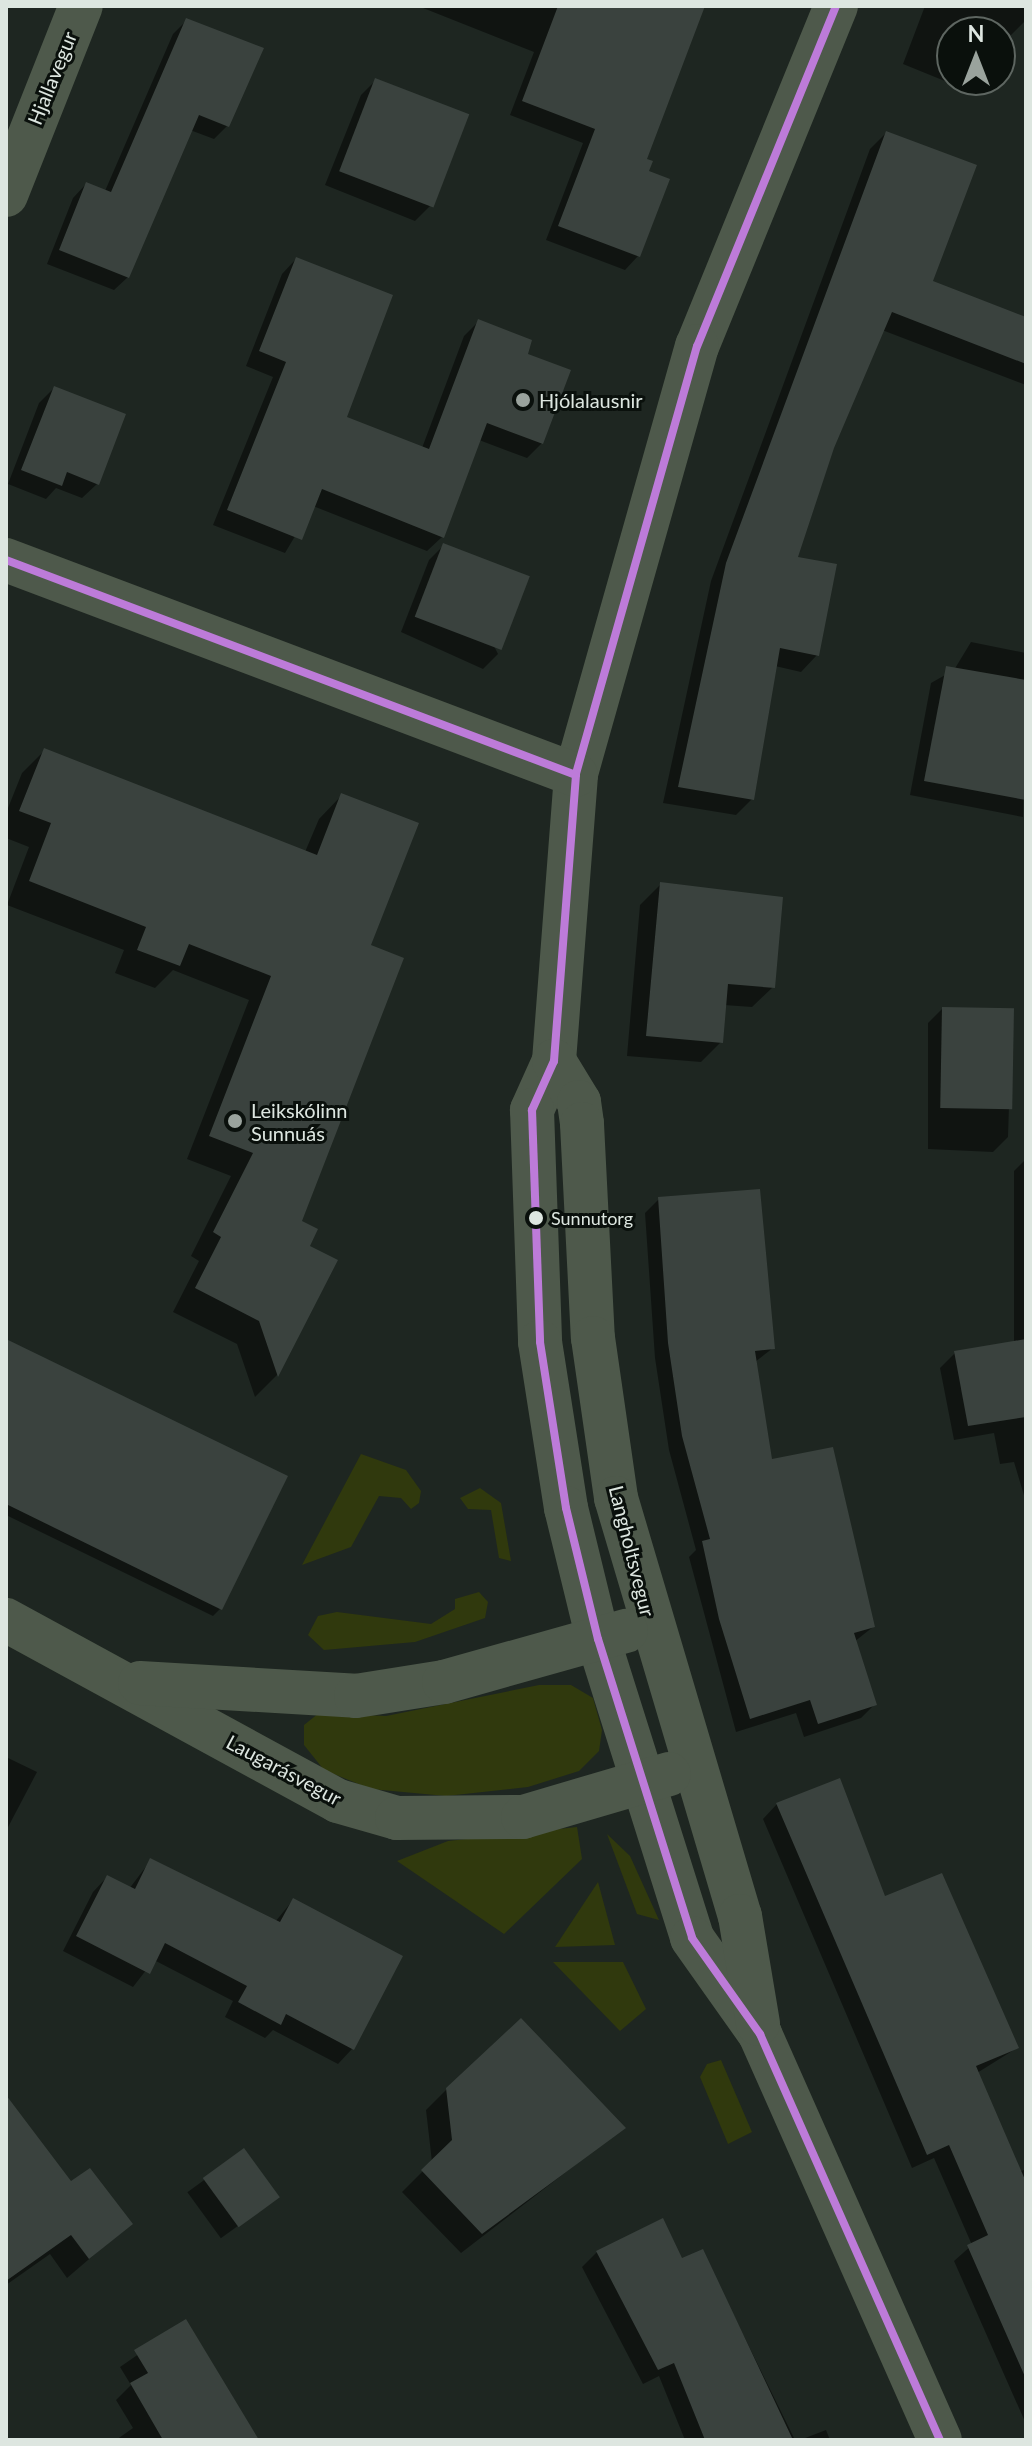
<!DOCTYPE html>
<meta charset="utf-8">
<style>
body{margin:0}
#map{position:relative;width:1032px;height:2446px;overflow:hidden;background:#1e2621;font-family:Lato,sans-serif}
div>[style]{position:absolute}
.green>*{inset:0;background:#30390d}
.shadow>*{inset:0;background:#0007;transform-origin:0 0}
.building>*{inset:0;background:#3a423e;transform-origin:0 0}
.minor>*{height:44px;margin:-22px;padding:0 22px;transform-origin:22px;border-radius:22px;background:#4e594b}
.bus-1>*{height:8px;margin:-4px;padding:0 4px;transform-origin:4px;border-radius:4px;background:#bd7bd9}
.dots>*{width:22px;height:22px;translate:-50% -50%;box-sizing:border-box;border:4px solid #0a100c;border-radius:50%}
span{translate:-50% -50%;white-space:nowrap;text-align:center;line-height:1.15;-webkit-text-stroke:6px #0a100c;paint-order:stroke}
.bus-label{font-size:18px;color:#dde6e0}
.left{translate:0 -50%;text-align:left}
.street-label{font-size:20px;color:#dde6e0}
.poi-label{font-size:20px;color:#dde6e0}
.frame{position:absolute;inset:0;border:8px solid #dde6e0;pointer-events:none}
.north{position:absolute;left:936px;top:16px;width:80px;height:80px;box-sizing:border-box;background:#0a100c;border:2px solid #5e6661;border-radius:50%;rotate:0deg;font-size:22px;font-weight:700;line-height:32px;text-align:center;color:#dde6e0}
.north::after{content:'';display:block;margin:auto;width:28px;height:36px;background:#9aa39d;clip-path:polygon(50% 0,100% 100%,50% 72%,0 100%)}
</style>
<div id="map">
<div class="green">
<div style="clip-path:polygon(361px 1454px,406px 1470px,421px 1491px,419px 1503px,411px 1509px,401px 1498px,379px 1496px,351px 1547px,302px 1565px)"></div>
<div style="clip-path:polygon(480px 1488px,501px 1503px,511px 1561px,499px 1558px,491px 1510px,468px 1509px,460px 1498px)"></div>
<div style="clip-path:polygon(479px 1592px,488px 1602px,485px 1618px,415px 1642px,324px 1650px,308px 1635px,318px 1616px,337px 1612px,431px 1624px,455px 1609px,455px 1599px)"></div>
<div style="clip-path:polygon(539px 1685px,571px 1685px,593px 1698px,602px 1730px,599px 1751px,579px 1771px,528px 1787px,446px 1796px,371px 1789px,324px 1770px,304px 1745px,304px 1725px,319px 1713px,386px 1716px)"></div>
<div style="clip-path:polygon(577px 1827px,582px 1859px,504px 1934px,397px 1861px,448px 1841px)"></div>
<div style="clip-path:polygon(607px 1834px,630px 1856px,659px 1920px,637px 1914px)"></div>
<div style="clip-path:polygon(598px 1882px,615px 1945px,555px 1947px)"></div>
<div style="clip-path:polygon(553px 1962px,623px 1962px,646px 2009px,620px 2031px)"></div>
<div style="clip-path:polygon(721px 2060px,752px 2132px,728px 2144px,700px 2077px,707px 2064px)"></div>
</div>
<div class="shadow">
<div style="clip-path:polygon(418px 6px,690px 6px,644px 160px,638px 256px,625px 270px,546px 240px,583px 143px,510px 115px,534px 52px)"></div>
<div style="clip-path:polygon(925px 6px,1026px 6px,1026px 20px,1011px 35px,994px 29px,952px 32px,952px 80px,969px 80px,962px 88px,903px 64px)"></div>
<div style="clip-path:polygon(187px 20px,227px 126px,214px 139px,190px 130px,128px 277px,114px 290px,47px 264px,73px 198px,86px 184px,105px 191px,173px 34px)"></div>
<div style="clip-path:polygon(376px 80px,430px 206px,415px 221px,325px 185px,361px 95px)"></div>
<div style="clip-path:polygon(886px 133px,930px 282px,1026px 319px,1026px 385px,882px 330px,832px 447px,796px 558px,817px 655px,801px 672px,775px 666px,752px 799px,736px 815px,663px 803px,711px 581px,870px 149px)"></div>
<div style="clip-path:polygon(296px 259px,344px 418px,422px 448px,464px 336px,478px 322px,525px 355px,542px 443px,527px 458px,479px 440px,442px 537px,427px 551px,313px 506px,285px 553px,213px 525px,273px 377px,246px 366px,282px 274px)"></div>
<div style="clip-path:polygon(54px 388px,97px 484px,82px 498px,56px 488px,46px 499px,8px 484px,39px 403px)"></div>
<div style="clip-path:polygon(444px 545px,498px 654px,483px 669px,401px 632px,429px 560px)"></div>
<div style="clip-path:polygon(971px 642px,1026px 653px,1023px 817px,910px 795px,931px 683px,954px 670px)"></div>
<div style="clip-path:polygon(45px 750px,305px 852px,319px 819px,342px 795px,368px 946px,299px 1222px,307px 1247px,335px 1261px,277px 1375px,255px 1397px,237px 1344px,173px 1312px,199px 1261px,191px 1256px,231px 1176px,187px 1159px,249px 1000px,173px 970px,155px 988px,115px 973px,124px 950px,7px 905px,29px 847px,6px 838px,6px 813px,22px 773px)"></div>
<div style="clip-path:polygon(661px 884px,773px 987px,752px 1007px,724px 1005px,721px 1042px,701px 1062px,627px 1056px,640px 905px)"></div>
<div style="clip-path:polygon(942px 1009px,1012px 1010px,1008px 1137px,993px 1152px,928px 1149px,928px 1023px)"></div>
<div style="clip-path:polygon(1026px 1159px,1026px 1502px,1014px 1462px,1000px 1464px,994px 1433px,954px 1440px,940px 1368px,955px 1353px,1014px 1343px,1014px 1171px)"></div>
<div style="clip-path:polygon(659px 1199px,773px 1348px,755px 1362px,770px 1461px,873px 1627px,854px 1642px,875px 1704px,861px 1718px,804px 1737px,796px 1713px,736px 1732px,689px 1557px,696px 1550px,669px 1450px,655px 1358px,645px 1213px)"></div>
<div style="clip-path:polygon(6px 1341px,220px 1609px,213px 1616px,6px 1515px)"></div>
<div style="clip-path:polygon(6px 1757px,37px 1772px,6px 1831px)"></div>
<div style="clip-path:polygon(777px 1804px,884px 1898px,1017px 2048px,977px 2073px,1019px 2172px,1026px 2169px,1026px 2424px,954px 2261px,972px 2245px,934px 2158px,912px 2168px,763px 1819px)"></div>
<div style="clip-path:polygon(151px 1860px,275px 1922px,293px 1900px,352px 2049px,338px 2064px,273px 2030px,265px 2038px,225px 2017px,233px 2001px,154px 1960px,133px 1987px,63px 1951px,93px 1892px,107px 1877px,129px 1889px)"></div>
<div style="clip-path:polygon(447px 2089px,623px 2128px,461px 2253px,402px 2192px,432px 2162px,426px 2110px)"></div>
<div style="clip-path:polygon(6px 2140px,130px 2224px,67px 2278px,50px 2254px,6px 2285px)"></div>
<div style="left:244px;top:2151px;width:57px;height:70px;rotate:54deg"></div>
<div style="clip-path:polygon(702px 2251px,795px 2440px,685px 2440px,659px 2376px,643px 2384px,582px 2267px,597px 2252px,681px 2261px)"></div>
<div style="clip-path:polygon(185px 2322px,256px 2440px,116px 2440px,133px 2428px,116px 2400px,131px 2385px,120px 2367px)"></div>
<div style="clip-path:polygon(826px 2430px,830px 2440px,800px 2440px)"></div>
</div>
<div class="building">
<div style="clip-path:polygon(558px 6px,705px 6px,647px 159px,653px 161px,649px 171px,670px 179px,640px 257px,558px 226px,595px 129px,522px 101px)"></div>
<div style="clip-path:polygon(186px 18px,264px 48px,229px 127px,199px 115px,129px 278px,59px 250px,86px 182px,111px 192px)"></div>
<div style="left:375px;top:78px;width:101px;height:100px;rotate:21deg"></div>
<div style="clip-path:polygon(886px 131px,977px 165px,933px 281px,1026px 317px,1026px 364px,892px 312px,834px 448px,798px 557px,837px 564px,819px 656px,780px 648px,754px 800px,678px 787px,726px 563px)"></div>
<div style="clip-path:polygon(296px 257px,393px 295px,347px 417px,429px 449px,478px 319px,532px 340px,528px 354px,571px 370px,543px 444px,487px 423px,444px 538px,322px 489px,302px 540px,227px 510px,286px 362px,259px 351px)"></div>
<div style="clip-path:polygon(54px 386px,126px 414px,99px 485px,67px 472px,62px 486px,21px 470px)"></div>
<div style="left:443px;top:543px;width:93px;height:79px;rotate:21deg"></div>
<div style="clip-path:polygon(946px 666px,1026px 680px,1026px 800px,924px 781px)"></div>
<div style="clip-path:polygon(44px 748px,317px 855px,341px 793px,419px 823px,371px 945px,404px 958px,302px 1221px,318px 1229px,310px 1246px,338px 1260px,278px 1377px,259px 1321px,195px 1288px,221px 1237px,213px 1232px,253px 1153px,209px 1136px,271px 976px,189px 944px,180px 966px,137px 950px,146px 927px,29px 881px,51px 823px,19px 811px)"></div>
<div style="clip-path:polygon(660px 882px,783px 897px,775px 988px,728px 984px,723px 1043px,646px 1036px)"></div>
<div style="left:942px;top:1007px;width:72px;height:101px;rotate:1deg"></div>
<div style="clip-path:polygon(760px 1189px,775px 1349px,755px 1351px,772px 1459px,833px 1447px,875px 1627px,854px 1633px,877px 1705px,818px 1724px,810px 1700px,750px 1719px,719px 1619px,702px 1541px,710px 1539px,682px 1436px,668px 1343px,658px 1197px)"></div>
<div style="clip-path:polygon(6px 1339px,288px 1476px,222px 1610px,6px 1504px)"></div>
<div style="clip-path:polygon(1026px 1339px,1026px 1417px,968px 1426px,954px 1351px)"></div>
<div style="clip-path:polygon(840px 1778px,885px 1896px,942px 1873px,1019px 2048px,976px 2066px,1026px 2182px,1026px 2379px,967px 2245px,988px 2235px,949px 2145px,927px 2155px,776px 1803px)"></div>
<div style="clip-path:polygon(150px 1858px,280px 1922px,293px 1898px,403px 1956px,354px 2050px,286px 2014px,281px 2025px,238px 2002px,247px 1986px,165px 1943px,150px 1974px,76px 1936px,107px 1875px,135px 1889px)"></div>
<div style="clip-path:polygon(521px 2018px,626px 2128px,482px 2234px,421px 2170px,452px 2140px,446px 2088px)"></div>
<div style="clip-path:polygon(6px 2095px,71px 2181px,90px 2168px,133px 2224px,89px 2259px,71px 2235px,6px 2281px)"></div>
<div style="left:244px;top:2148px;width:61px;height:51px;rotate:54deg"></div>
<div style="clip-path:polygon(663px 2218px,682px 2258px,703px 2249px,793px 2440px,705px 2440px,674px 2363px,658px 2370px,596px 2251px)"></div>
<div style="clip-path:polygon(186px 2319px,259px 2440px,163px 2440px,130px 2383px,148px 2373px,134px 2350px)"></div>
</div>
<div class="minor">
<div style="left:836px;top:6px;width:367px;rotate:112.2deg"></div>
<div style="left:697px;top:346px;width:446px;rotate:105.8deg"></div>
<div style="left:576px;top:775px;width:287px;rotate:94.4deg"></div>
<div style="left:554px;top:1061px;width:54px;rotate:114.2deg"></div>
<div style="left:532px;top:1110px;width:232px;rotate:88deg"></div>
<div style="left:540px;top:1342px;width:168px;rotate:81.1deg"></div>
<div style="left:566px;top:1508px;width:135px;rotate:76.3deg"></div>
<div style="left:598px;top:1639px;width:313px;rotate:72.5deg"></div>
<div style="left:692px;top:1938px;width:118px;rotate:54.7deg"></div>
<div style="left:760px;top:2034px;width:444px;rotate:66.1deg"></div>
<div style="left:6px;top:195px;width:203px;rotate:-68.4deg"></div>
<div style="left:6px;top:560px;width:609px;rotate:20.67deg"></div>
<div style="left:554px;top:1061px;width:48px;rotate:58.6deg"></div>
<div style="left:579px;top:1102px;width:22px;rotate:82deg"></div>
<div style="left:582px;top:1124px;width:214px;rotate:87.1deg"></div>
<div style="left:593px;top:1338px;width:162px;rotate:81.8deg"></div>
<div style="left:616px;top:1498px;width:436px;rotate:73.5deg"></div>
<div style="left:740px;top:1916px;width:109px;rotate:80.5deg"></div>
<div style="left:6px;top:1620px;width:378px;rotate:28.6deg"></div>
<div style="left:338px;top:1801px;width:61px;rotate:16.1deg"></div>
<div style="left:397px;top:1818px;width:126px;rotate:-0.5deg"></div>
<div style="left:523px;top:1817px;width:152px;rotate:-16.4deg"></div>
<div style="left:140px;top:1683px;width:216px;rotate:3.4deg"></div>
<div style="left:356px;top:1696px;width:89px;rotate:-9deg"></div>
<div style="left:444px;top:1682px;width:189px;rotate:-15.7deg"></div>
</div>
<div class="bus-1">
<div style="left:836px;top:6px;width:367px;rotate:112.2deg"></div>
<div style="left:697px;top:346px;width:446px;rotate:105.8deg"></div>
<div style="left:576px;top:775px;width:287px;rotate:94.4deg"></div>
<div style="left:554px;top:1061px;width:54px;rotate:114.2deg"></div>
<div style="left:532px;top:1110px;width:232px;rotate:88deg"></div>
<div style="left:540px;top:1342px;width:168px;rotate:81.1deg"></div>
<div style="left:566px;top:1508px;width:135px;rotate:76.3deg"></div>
<div style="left:598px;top:1639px;width:313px;rotate:72.5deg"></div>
<div style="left:692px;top:1938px;width:118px;rotate:54.7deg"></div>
<div style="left:760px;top:2034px;width:444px;rotate:66.1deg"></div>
<div style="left:6px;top:560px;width:609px;rotate:20.67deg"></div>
</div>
<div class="dots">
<div style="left:523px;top:400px;background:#9aa39d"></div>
<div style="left:235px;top:1121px;background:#9aa39d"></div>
<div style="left:536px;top:1218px;background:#dde6e0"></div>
</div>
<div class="bus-label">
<span class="left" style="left:551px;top:1218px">Sunnutorg</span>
</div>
<div class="street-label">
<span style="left:52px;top:78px;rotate:-68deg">Hjallavegur</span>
<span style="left:632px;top:1551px;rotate:76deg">Langholtsvegur</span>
<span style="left:284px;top:1770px;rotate:28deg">Laugarásvegur</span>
</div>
<div class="poi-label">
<span class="left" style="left:539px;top:400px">Hjólalausnir</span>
<span class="left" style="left:251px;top:1122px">Leikskólinn<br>Sunnuás</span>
</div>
<div class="frame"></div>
<div class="north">N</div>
</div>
